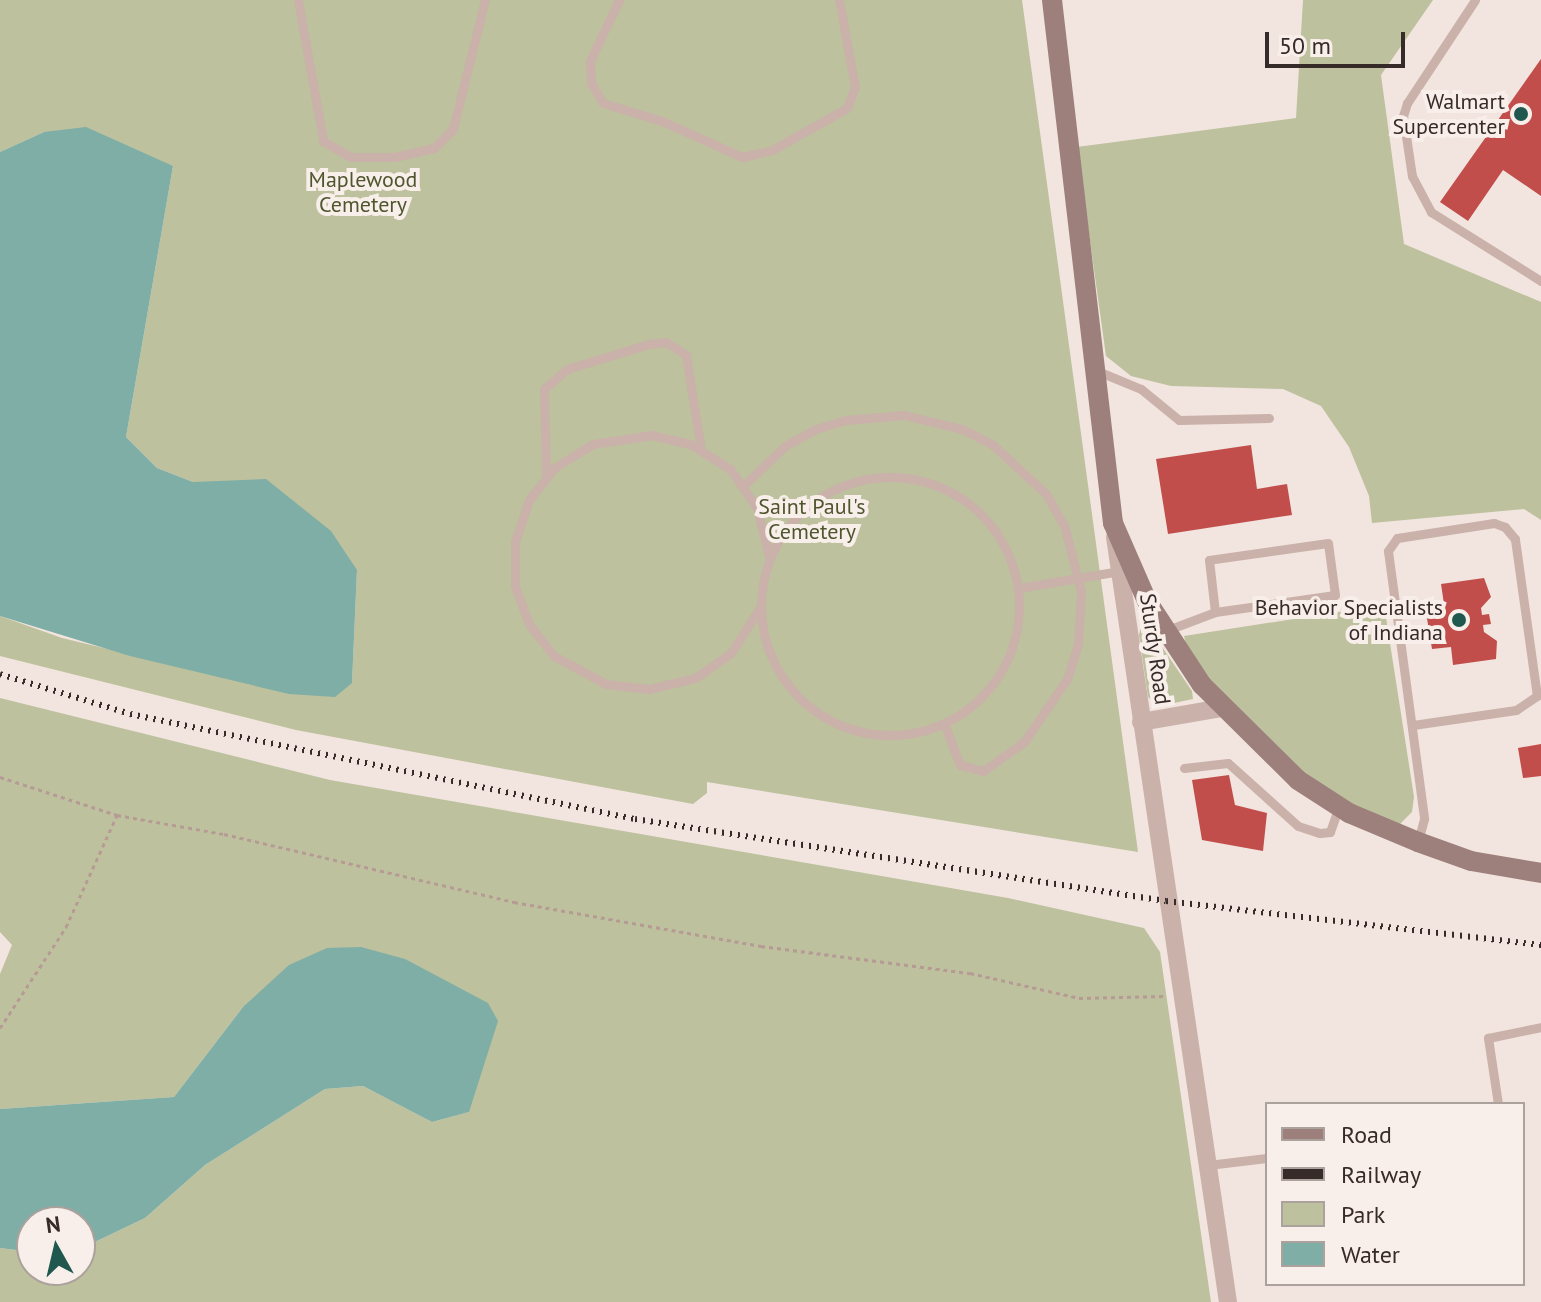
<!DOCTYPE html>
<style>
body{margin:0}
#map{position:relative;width:1541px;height:1302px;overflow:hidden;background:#f2e4de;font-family:"PT Sans",sans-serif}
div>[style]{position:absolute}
.green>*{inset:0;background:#bdc19e}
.water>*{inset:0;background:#7eaea5}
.building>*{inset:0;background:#c24e4c}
.path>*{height:3px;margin-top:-1.5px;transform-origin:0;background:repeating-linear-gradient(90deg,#b59b94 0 4px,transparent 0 8px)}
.lane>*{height:9px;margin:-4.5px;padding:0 4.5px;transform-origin:4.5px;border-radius:4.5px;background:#cab1aa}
.lane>.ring{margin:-4.5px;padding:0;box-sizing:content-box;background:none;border:9px solid #cab1aa;border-radius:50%}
.street>*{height:18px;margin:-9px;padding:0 9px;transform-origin:9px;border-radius:9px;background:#cab1aa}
.secondary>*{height:20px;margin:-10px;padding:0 10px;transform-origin:10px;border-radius:10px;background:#9d807b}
.rail>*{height:6px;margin-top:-3px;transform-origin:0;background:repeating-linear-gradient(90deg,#372b29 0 2px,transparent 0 8px)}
.dots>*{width:22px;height:22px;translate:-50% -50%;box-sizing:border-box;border:4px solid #f9efea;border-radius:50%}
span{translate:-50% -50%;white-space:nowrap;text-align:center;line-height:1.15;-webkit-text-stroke:8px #f9efea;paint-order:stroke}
.poi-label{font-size:22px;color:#372b29}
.right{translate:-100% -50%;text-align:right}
.park-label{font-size:22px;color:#4f552e}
.street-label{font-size:22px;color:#372b29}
.legend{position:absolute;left:1265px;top:1102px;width:260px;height:184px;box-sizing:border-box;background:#f9efea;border:2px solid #aba19d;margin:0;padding:10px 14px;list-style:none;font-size:24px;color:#372b29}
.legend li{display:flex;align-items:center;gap:16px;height:40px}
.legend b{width:40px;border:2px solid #aba19d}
.north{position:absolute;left:16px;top:1206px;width:80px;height:80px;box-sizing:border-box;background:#f9efea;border:2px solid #aba19d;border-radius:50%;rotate:352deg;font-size:22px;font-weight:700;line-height:32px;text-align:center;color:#372b29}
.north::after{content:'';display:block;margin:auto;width:28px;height:36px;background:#20584f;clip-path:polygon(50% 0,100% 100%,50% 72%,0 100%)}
.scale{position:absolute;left:1265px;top:32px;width:140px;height:36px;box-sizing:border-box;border:4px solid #372b29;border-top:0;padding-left:10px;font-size:24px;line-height:28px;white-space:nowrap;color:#372b29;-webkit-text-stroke:6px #f9efea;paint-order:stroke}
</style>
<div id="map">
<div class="green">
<div style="clip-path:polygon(0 0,1022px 0,1138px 852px,707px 782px,707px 793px,693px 804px,296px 730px,0 656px,0 616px,62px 638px,225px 677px,352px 683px,357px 570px,193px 482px,157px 468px,126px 437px,173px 166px,44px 132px,0 152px)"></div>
<div style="clip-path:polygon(1303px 0,1433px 0,1381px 75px,1404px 244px,1541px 302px,1541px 520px,1524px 509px,1372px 523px,1369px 496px,1349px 447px,1321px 406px,1283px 389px,1171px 386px,1131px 376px,1106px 356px,1077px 147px,1296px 118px)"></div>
<div style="clip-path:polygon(1384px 605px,1414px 797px,1412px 812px,1400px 824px,1358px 808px,1295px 766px,1212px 683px,1187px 649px,1184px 636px)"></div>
<div style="clip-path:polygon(1143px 619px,1192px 691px,1193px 699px,1160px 706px,1148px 697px,1139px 635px)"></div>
<div style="clip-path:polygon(0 698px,330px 780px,1008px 898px,1144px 928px,1160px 952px,1211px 1302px,0 1302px,0 1248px,32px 1252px,32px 1270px,80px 1270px,80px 1249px,145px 1218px,205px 1165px,325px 1089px,363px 1086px,432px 1122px,469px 1112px,243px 1007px,174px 1097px,0 1109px,0 974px,12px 945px,0 932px)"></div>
</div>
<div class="water">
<div style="clip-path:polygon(86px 127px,173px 166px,126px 437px,157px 468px,193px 482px,266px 479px,331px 531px,357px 570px,352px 683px,335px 697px,289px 694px,130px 656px,0 616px,0 152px,44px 132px)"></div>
<div style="clip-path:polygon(361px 947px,405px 959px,488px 1003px,498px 1021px,469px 1112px,432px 1122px,363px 1086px,325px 1089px,205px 1165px,145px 1218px,80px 1249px,80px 1222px,32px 1222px,32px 1252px,0 1248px,0 1109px,174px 1097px,243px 1007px,289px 965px,327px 948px)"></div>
</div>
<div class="building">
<div style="clip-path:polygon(1541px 59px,1541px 196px,1503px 170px,1468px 221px,1440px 202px)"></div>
<div style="clip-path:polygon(1251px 445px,1257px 489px,1287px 484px,1292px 515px,1168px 534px,1156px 459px)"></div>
<div style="clip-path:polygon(1484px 578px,1491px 597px,1481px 608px,1482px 615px,1489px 614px,1491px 624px,1483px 625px,1484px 632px,1497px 641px,1496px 659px,1453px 665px,1451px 647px,1432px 649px,1425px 606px,1444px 604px,1441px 584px)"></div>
<div style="clip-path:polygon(1541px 744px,1541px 776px,1523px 778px,1518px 748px)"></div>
<div style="clip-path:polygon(1229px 775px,1235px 805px,1267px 813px,1263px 851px,1202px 840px,1192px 780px)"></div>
</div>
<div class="path">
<div style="left:0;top:777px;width:123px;rotate:18deg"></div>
<div style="left:117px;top:815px;width:109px;rotate:10.1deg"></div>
<div style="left:224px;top:834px;width:298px;rotate:13.2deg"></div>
<div style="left:514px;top:902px;width:251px;rotate:10.1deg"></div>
<div style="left:761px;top:946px;width:211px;rotate:7.4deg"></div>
<div style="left:970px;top:973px;width:112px;rotate:12.9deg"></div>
<div style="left:1079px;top:998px;width:85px;rotate:-1.3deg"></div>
<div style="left:0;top:1028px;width:121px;rotate:-56.8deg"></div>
<div style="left:66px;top:927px;width:123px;rotate:-65.5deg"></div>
</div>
<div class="lane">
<div style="left:298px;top:0;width:143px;rotate:79.9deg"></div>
<div style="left:323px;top:141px;width:32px;rotate:30deg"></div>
<div style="left:351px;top:157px;width:43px"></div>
<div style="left:394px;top:157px;width:41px;rotate:-12.7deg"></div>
<div style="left:434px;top:148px;width:27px;rotate:-45deg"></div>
<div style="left:453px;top:129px;width:133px;rotate:-76.1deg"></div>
<div style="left:619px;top:0;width:68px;rotate:115.4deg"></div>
<div style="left:590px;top:61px;width:22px;rotate:87deg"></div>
<div style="left:591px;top:83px;width:23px;rotate:59deg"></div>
<div style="left:603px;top:103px;width:62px;rotate:17deg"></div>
<div style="left:662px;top:121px;width:88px;rotate:24.2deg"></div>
<div style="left:742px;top:157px;width:31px;rotate:-13deg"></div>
<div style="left:772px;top:150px;width:86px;rotate:-29.2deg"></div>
<div style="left:847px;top:108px;width:22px;rotate:-69deg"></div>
<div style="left:855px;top:87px;width:88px;rotate:-100.4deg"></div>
<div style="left:1475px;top:0;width:123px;rotate:123.4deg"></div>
<div style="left:1407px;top:103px;width:14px;rotate:107deg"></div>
<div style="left:1403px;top:116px;width:61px;rotate:81.5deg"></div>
<div style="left:1412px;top:176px;width:41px;rotate:62.2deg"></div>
<div style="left:1431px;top:212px;width:130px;rotate:32.1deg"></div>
<div style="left:1095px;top:370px;width:50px;rotate:22.4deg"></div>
<div style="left:1141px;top:389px;width:49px;rotate:39.2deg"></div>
<div style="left:1179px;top:420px;width:90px;rotate:-1.3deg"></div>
<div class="ring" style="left:761px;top:477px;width:249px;height:249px"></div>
<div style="left:546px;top:478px;width:89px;rotate:-91.3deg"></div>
<div style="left:544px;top:389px;width:30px;rotate:-41deg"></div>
<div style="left:567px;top:369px;width:86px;rotate:-17deg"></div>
<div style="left:649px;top:344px;width:17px;rotate:-7deg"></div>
<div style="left:666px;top:342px;width:24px;rotate:33deg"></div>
<div style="left:686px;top:355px;width:96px;rotate:81deg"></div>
<div style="left:744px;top:485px;width:57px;rotate:-43.6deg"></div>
<div style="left:785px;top:446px;width:35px;rotate:-29deg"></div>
<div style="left:816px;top:429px;width:31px;rotate:-17deg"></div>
<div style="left:846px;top:420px;width:58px;rotate:-4.9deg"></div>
<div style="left:904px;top:415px;width:60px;rotate:13.6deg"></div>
<div style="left:962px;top:429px;width:34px;rotate:27deg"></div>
<div style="left:992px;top:444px;width:74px;rotate:42.8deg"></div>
<div style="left:1046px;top:494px;width:36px;rotate:60deg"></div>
<div style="left:1064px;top:525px;width:68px;rotate:75.6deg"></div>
<div style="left:1081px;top:591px;width:53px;rotate:93.2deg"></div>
<div style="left:1078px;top:644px;width:37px;rotate:107deg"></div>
<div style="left:1067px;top:679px;width:76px;rotate:124.3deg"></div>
<div style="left:1024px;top:742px;width:50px;rotate:144.7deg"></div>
<div style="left:983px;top:771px;width:24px;rotate:-165deg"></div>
<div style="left:960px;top:765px;width:45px;rotate:-110.9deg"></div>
<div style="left:1019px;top:588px;width:102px;rotate:-9.6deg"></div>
<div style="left:759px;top:609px;width:52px;rotate:122.5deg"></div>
<div style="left:731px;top:653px;width:44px;rotate:145.2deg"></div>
<div style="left:695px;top:678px;width:47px;rotate:166.6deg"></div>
<div style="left:649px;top:689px;width:43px;rotate:-173.4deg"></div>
<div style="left:606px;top:684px;width:59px;rotate:-151.7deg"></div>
<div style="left:554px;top:656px;width:41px;rotate:-128deg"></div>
<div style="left:529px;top:624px;width:40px;rotate:-110.2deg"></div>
<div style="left:515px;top:586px;width:44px;rotate:-90deg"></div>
<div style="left:515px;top:542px;width:44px;rotate:-71.6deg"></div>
<div style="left:529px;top:500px;width:41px;rotate:-52deg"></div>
<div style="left:554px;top:468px;width:46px;rotate:-31.6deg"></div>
<div style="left:593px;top:444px;width:59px;rotate:-8.8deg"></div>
<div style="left:651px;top:435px;width:40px;rotate:13deg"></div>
<div style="left:690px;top:444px;width:47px;rotate:32deg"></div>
<div style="left:730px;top:469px;width:47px;rotate:55.3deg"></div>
<div style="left:757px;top:508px;width:50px;rotate:76.2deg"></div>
<div style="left:1165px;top:631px;width:53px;rotate:-20.8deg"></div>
<div style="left:1215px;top:612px;width:121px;rotate:-8.1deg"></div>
<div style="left:1335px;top:595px;width:52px;rotate:-97.7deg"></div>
<div style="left:1328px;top:543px;width:120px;rotate:171.9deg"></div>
<div style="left:1209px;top:560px;width:52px;rotate:83.4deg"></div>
<div style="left:1413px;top:725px;width:104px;rotate:-8.3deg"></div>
<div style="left:1516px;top:710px;width:25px;rotate:-34deg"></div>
<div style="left:1537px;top:696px;width:159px;rotate:-98deg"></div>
<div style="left:1515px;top:539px;width:16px;rotate:-130deg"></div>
<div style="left:1505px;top:527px;width:12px;rotate:-160deg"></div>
<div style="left:1494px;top:523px;width:98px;rotate:171.2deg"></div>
<div style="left:1397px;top:538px;width:16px;rotate:125deg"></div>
<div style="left:1388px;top:551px;width:270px;rotate:82.3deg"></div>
<div style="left:1424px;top:819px;width:24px;rotate:105deg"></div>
<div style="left:1184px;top:768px;width:44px;rotate:-6.5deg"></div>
<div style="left:1228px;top:763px;width:94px;rotate:42deg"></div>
<div style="left:1298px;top:826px;width:23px;rotate:18deg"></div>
<div style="left:1320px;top:833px;width:10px;rotate:-6deg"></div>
<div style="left:1330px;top:832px;width:28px;rotate:-71deg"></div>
<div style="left:1498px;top:1104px;width:67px;rotate:-98.6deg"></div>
<div style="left:1488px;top:1038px;width:54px;rotate:-11.7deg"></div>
<div style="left:1208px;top:1165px;width:59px;rotate:-6.8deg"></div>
</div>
<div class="street">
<div style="left:1115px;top:537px;width:773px;rotate:81.6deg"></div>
<div style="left:1141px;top:722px;width:81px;rotate:-9.9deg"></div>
</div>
<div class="secondary">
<div style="left:1052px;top:0;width:527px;rotate:83.35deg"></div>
<div style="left:1113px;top:523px;width:85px;rotate:66.4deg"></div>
<div style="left:1147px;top:601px;width:100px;rotate:56.8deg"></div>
<div style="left:1202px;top:685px;width:135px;rotate:44.7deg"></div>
<div style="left:1298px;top:780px;width:61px;rotate:32.9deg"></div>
<div style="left:1349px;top:813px;width:75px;rotate:22.8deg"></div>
<div style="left:1418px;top:842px;width:56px;rotate:19.7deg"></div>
<div style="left:1471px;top:861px;width:71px;rotate:9.7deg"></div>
</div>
<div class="rail">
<div style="left:0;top:674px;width:136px;rotate:17.1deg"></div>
<div style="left:130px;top:714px;width:516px;rotate:11.75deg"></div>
<div style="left:635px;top:819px;width:537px;rotate:8.78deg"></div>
<div style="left:1166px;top:901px;width:378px;rotate:6.7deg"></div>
</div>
<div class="dots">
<div style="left:1521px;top:114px;background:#20584f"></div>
<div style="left:1459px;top:620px;background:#20584f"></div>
</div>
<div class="poi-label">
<span class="right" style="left:1505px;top:114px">Walmart<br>Supercenter</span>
<span class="right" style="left:1443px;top:620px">Behavior Specialists<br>of Indiana</span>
</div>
<div class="park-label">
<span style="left:363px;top:192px">Maplewood<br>Cemetery</span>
<span style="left:812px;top:519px">Saint Paul's<br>Cemetery</span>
</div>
<div class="street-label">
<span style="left:1155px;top:649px;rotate:82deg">Sturdy Road</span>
</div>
<ul class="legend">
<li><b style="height:10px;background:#9d807b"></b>Road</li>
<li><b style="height:10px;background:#372b29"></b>Railway</li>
<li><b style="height:22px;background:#bdc19e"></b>Park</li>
<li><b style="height:22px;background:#7eaea5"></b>Water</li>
</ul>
<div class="north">N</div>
<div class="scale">50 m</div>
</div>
